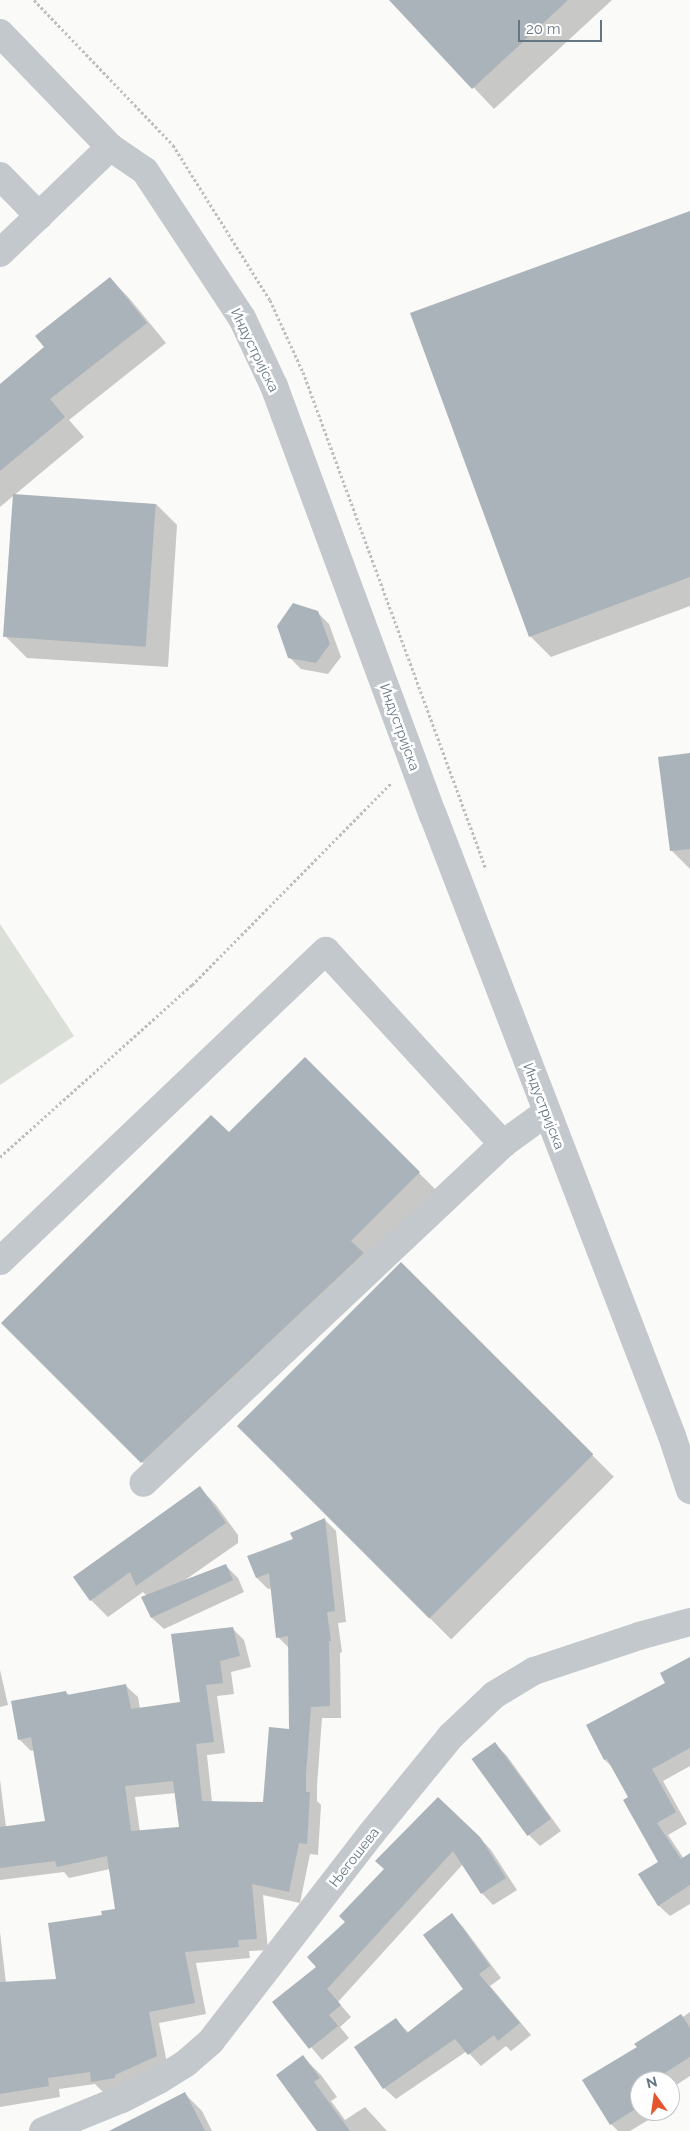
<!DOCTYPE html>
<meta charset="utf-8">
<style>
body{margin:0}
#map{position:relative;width:690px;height:2131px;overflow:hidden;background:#fafaf8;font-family:Raleway,sans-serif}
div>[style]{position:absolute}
.green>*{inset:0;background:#dadfd7}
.shadow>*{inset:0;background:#0003;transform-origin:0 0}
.building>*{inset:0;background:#aab3b9;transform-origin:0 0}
.path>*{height:3px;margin-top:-1.5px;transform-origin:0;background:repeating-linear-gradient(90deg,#bbbfc2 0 2.5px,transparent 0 5px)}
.minor>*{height:28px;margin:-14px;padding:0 14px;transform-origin:14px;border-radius:14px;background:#c3c8cc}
span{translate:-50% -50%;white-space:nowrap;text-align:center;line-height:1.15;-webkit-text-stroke:5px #fff;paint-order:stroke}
.street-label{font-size:14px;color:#657683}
.north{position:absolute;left:630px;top:2071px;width:50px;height:50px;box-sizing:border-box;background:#fff;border:1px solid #c1c8cd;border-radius:50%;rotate:346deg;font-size:14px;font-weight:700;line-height:20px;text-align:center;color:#657683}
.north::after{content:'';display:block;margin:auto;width:18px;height:22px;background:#e4572e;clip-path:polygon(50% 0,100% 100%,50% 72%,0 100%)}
.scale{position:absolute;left:518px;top:20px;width:84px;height:22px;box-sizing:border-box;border:2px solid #657683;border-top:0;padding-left:6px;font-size:15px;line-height:18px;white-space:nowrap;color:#657683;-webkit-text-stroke:4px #fff;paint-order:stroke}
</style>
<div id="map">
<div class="green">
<div style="clip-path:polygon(0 924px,74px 1036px,0 1085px)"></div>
</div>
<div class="shadow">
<div style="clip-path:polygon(391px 0,612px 0,494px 109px)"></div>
<div style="clip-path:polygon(690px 212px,690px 606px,551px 657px,530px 636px)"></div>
<div style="clip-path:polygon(110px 278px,129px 298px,166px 343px,69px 420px,84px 437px,0 507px,0 385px,46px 348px)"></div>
<div style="clip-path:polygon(156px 504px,177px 525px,168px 667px,27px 658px,6px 637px)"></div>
<div style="clip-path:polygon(317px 612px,329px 624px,341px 657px,328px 674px,301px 669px,289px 657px)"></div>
<div style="clip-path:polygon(690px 754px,690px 869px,672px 851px)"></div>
<div style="clip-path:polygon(305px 1059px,440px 1194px,371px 1262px,384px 1275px,163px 1483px,3px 1323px,229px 1134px)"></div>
<div style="left:401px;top:1264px;width:301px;height:230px;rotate:45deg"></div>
<div style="clip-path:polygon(200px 1488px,216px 1505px,238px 1535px,238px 1543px,185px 1580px,226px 1566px,238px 1578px,244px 1592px,164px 1629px,152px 1618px,143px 1597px,147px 1596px,143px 1592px,108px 1617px,91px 1600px)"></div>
<div style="clip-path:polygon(evenodd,324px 1519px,336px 1531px,346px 1622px,338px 1623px,342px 1652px,340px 1653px,341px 1718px,322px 1718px,317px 1786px,317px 1801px,321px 1805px,318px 1855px,310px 1854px,300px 1903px,263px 1895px,268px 1950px,249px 1951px,250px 1958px,196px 1963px,206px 2014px,159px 2023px,168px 2068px,104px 2093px,95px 2084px,59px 2089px,60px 2097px,0 2107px,0 1932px,6px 1983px,57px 1981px,103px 1916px,116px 1910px,110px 1869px,69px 1878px,64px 1872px,0 1880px,0 1780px,6px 1827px,47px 1822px,35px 1750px,31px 1751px,19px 1739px,66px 1692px,70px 1696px,126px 1686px,138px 1697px,140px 1709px,182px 1703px,232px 1628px,244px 1640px,251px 1667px,231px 1672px,234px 1694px,217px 1696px,225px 1753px,207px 1755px,212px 1802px,264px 1803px,290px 1730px,290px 1649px,278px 1637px,272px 1588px,268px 1589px,257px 1578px,249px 1557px,294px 1540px,324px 1519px,176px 1793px,180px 1828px,140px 1832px,135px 1797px,176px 1793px)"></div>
<div style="clip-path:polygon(690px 1659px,690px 1766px,663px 1781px,687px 1824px,668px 1835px,684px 1859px,690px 1856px,690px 1904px,670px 1916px,658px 1905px,659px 1863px,630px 1797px,614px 1769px,605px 1760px,588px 1725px,667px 1683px)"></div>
<div style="clip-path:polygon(0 1670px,8px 1705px,0 1707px)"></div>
<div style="clip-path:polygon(495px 1744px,507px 1756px,561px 1831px,540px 1846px,528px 1834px)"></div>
<div style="clip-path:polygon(479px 1837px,491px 1850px,517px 1890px,493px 1905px,482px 1893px,463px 1864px,338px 2002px,351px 2017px,340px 2027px,349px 2038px,322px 2060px,273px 2002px,318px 1967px,346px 1922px,385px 1870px)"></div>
<div style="clip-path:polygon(452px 1915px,463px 1927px,501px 1978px,490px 1986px,531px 2035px,511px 2051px,506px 2046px,481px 2066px,467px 2051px,396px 2099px,384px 2088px,396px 2020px,409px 2033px,465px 1989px)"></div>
<div style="clip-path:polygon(690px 2012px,690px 2076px,670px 2089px,670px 2081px,640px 2081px,640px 2111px,660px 2113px,630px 2131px,618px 2131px,611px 2124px,638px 2048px)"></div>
<div style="clip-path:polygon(303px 2057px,321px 2075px,337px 2097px,331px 2101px,345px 2120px,365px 2107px,387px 2131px,318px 2131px)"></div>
<div style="clip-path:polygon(185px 2094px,202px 2111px,212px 2131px,147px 2131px)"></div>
</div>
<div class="building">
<div style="clip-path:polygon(389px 0,568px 0,472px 89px)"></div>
<div style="clip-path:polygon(690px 211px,690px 577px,529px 637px,410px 313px)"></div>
<div style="clip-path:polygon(110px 277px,147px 323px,50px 399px,65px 417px,0 471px,0 384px,44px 347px,35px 336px)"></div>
<div style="left:13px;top:494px;width:143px;height:143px;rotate:4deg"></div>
<div style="clip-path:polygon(293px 603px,318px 611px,330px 644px,316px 663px,288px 658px,277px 626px)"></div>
<div style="clip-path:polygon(690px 753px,690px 849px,670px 851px,658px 757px)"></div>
<div style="clip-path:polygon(305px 1057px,420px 1172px,351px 1241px,364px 1253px,141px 1463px,1px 1323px,211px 1115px,229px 1132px)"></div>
<div style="left:401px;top:1262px;width:272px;height:232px;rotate:45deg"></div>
<div style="clip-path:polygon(200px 1486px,226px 1523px,136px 1586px,130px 1572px,90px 1601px,73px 1577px)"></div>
<div style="clip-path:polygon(evenodd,325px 1518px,335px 1611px,327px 1612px,331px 1641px,329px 1641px,330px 1706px,311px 1707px,306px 1774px,306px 1792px,310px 1792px,307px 1844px,299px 1843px,289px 1892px,252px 1884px,257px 1939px,238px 1940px,239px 1947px,185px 1952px,195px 2003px,149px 2012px,157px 2056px,115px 2075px,115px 2078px,91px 2082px,90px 2072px,48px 2078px,49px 2086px,0 2094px,0 1982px,56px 1979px,48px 1923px,102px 1915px,101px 1911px,115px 1909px,107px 1856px,57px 1867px,55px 1861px,0 1868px,0 1827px,45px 1821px,31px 1737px,18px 1740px,11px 1701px,66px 1691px,67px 1695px,126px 1684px,131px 1709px,180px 1702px,171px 1634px,233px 1627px,240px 1656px,220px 1661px,223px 1683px,206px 1685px,214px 1742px,196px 1744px,202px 1801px,263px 1802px,269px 1727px,289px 1729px,288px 1636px,276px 1638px,269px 1573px,256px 1578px,247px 1556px,293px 1539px,290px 1533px,325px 1518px,173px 1781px,179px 1827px,131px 1831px,125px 1786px,173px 1781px)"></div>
<div style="clip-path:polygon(226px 1564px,233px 1580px,151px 1618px,141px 1597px)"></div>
<div style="clip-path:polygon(690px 1657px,690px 1748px,652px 1769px,676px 1812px,657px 1823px,681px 1859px,690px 1853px,690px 1885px,658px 1906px,638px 1874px,658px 1862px,623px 1800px,628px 1797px,607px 1759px,604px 1760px,586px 1725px,665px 1683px,660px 1673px)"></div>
<div style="left:495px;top:1742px;width:95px;height:29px;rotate:54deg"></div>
<div style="clip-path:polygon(438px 1797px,480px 1837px,506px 1878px,481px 1894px,453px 1851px,327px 1989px,341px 2005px,329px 2015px,338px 2026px,309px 2049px,272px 2002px,316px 1967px,307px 1957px,345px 1922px,339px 1916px,384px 1869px,375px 1861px)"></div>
<div style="clip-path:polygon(452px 1913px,490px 1966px,479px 1974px,520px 2023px,498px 2041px,494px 2035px,468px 2055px,455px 2039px,383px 2089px,354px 2047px,396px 2018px,407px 2033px,463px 1989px,423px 1935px)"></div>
<div style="clip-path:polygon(681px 2014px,690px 2028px,690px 2057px,652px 2081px,640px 2081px,640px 2106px,610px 2125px,582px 2080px,637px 2047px,634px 2044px)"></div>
<div style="clip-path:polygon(303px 2055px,320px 2078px,314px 2082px,350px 2131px,317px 2131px,276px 2075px)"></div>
<div style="clip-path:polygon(185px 2092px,205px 2131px,109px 2131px,156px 2107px)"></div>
</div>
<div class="path">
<div style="left:34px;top:0;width:201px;rotate:46.2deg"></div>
<div style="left:173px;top:145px;width:183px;rotate:58deg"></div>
<div style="left:270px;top:300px;width:79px;rotate:65.4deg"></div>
<div style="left:303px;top:372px;width:530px;rotate:69.79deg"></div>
<div style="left:0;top:1157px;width:258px;rotate:-41.9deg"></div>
<div style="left:192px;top:985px;width:284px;rotate:-45.4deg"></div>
</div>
<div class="minor">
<div style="left:0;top:33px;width:158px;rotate:46deg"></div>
<div style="left:110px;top:147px;width:42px;rotate:34.4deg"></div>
<div style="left:145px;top:171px;width:176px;rotate:56.6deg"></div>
<div style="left:242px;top:318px;width:75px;rotate:64.8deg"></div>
<div style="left:274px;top:386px;width:458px;rotate:69.7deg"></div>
<div style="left:433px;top:815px;width:665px;rotate:68.95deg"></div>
<div style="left:672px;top:1436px;width:57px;rotate:71.6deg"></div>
<div style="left:0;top:176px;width:56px;rotate:45.7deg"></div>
<div style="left:0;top:253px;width:153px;rotate:-43.9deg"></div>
<div style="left:503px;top:1144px;width:54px;rotate:-36deg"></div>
<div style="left:0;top:1261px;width:450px;rotate:-43.6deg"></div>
<div style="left:326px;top:951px;width:262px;rotate:47.5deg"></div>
<div style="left:503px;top:1144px;width:494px;rotate:136.7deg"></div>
<div style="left:43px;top:2131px;width:85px;rotate:-22.1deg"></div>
<div style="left:122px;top:2099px;width:42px;rotate:-27.2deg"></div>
<div style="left:159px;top:2080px;width:32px;rotate:-32deg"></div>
<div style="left:186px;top:2063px;width:33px;rotate:-41deg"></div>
<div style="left:211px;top:2041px;width:262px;rotate:-52.3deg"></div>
<div style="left:371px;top:1834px;width:127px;rotate:-50.8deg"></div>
<div style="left:451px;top:1736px;width:59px;rotate:-43.6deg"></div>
<div style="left:494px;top:1695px;width:47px;rotate:-31deg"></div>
<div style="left:534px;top:1671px;width:111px;rotate:-18.4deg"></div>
<div style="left:639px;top:1636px;width:53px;rotate:-15.4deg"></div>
</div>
<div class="street-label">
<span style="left:255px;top:350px;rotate:64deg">Индустријска</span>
<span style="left:400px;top:727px;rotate:70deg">Индустријска</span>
<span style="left:544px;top:1106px;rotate:69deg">Индустријска</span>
<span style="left:354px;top:1857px;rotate:-52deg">Његошева</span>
</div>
<div class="north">N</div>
<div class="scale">20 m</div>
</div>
